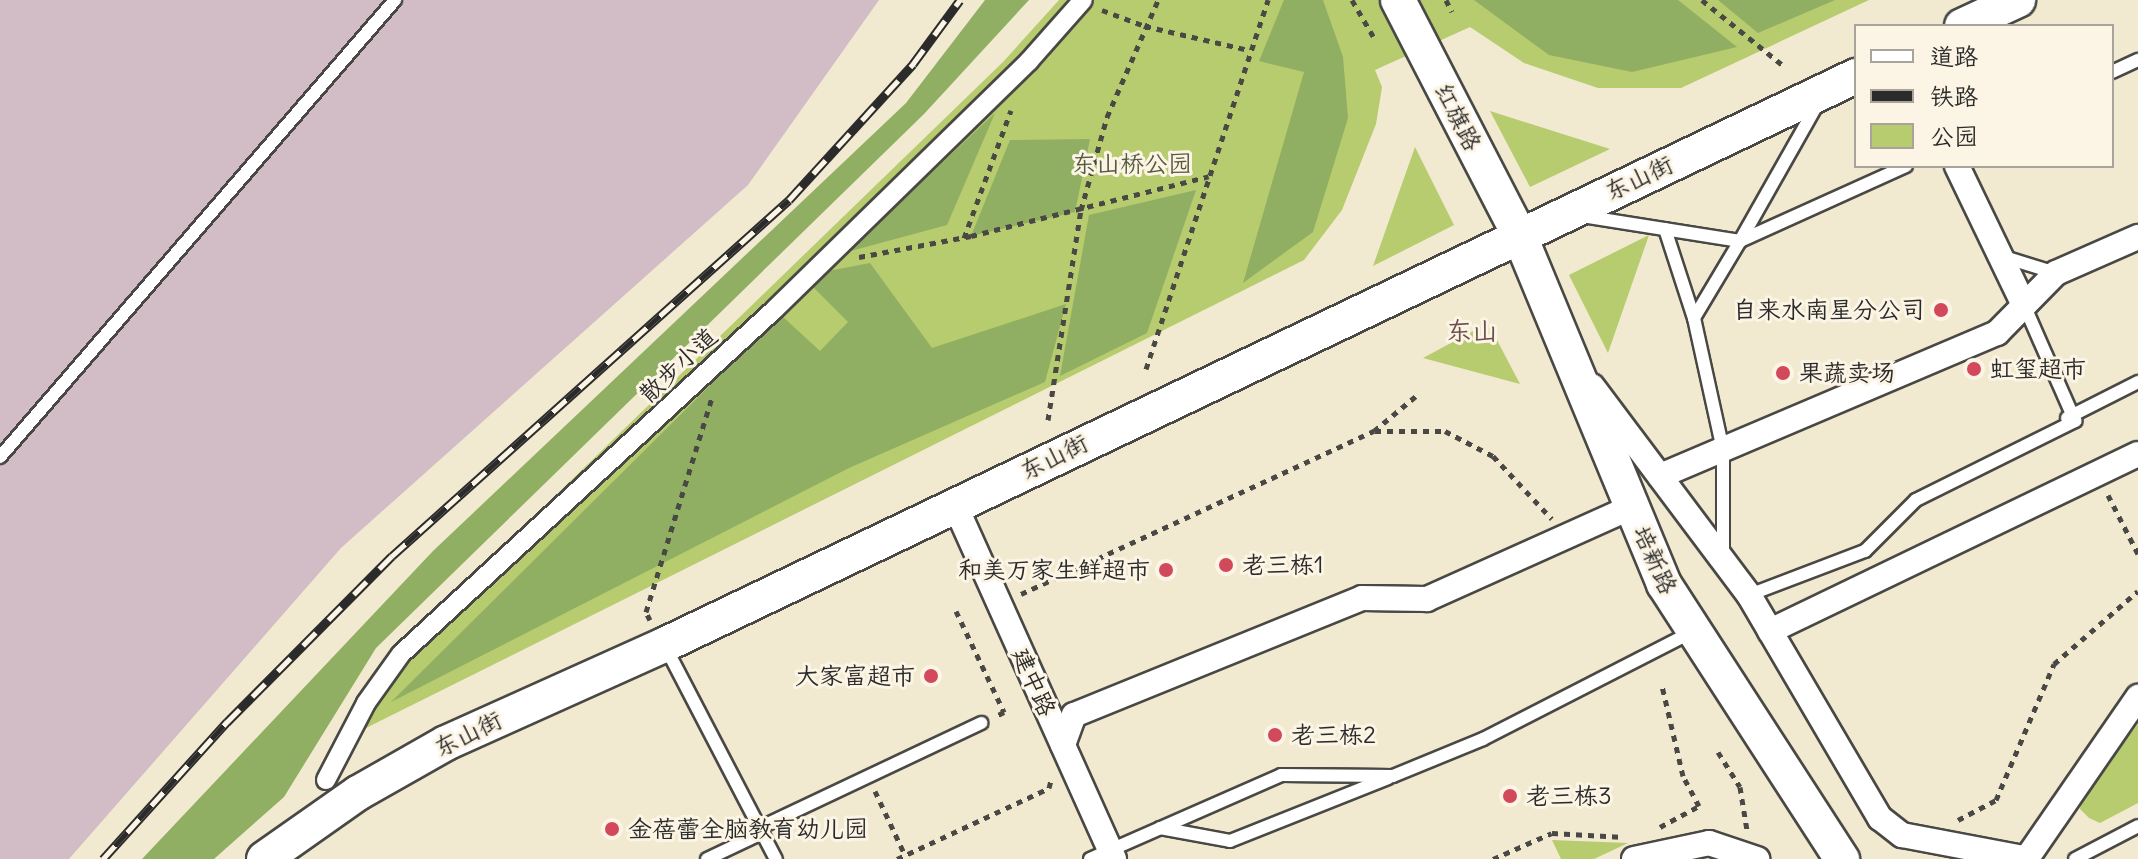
<!DOCTYPE html>
<meta charset="utf-8">
<style>
body{margin:0}
#map{position:relative;width:2138px;height:859px;overflow:hidden;background:#f1ead0;font-family:Delius,"LXGW WenKai TC",sans-serif}
div>[style]{position:absolute}
.industrial>*{inset:0;background:#d2bdc7}
.green>*{inset:0;background:#b7cb6f}
.forest>*{inset:0;background:#91af62}
.path>*{height:5px;margin-top:-2.5px;transform-origin:0;background:repeating-linear-gradient(90deg,#494844 0 6px,transparent 0 12px)}
.roads{filter:drop-shadow(2px 0 #494844) drop-shadow(-2px 0 #494844) drop-shadow(0 2px #494844) drop-shadow(0 -2px #494844)}
.service>*{height:12px;margin:-6px;padding:0 6px;transform-origin:6px;border-radius:6px;background:#fff}
.pedestrian>*{height:18px;margin:-9px;padding:0 9px;transform-origin:9px;border-radius:9px;background:#fff}
.minor>*{height:24px;margin:-12px;padding:0 12px;transform-origin:12px;border-radius:12px;background:#fff}
.secondary>*{height:34px;margin:-17px;padding:0 17px;transform-origin:17px;border-radius:17px;background:#fff}
.rail>*{height:9px;margin-top:-4.5px;transform-origin:0;background:repeating-linear-gradient(90deg,#fcf5e5 0 18px,#2b2b2b 0 36px);box-sizing:border-box;border-block:2px solid #2b2b2b}
.dots>*{width:22px;height:22px;translate:-50% -50%;box-sizing:border-box;border:4px solid #fcf5e5;border-radius:50%}
span{translate:-50% -50%;white-space:nowrap;text-align:center;line-height:1.15;-webkit-text-stroke:6px #fcf5e5;paint-order:stroke}
.street-label{font-size:24px;color:#2b2b2b}
.park-label{font-size:24px;color:#555b3f}
.poi-label{font-size:24px;color:#2b2b2b}
.right{translate:-100% -50%;text-align:right}
.left{translate:0 -50%;text-align:left}
.neighbourhood-label{font-size:26px;color:#6d4f4d}
.legend{position:absolute;left:1854px;top:24px;width:260px;height:144px;box-sizing:border-box;background:#fcf5e5;border:2px solid #a8a49b;margin:0;padding:10px 14px;list-style:none;font-size:24px;color:#2b2b2b}
.legend li{display:flex;align-items:center;gap:16px;height:40px}
.legend b{width:40px;border:2px solid #a8a49b}
</style>
<div id="map">
<div class="industrial">
<div style="clip-path:polygon(0 0,879px 0,748px 185px,341px 548px,69px 859px,0 859px)"></div>
</div>
<div class="green">
<div style="clip-path:polygon(1059px 0,1869px 0,1681px 88px,1598px 88px,1524px 63px,1470px 27px,1375px 70px,1382px 87px,1376px 124px,1342px 210px,1304px 260px,358px 732px,432px 615px,1003px 62px)"></div>
<div style="clip-path:polygon(1490px 111px,1610px 149px,1530px 187px)"></div>
<div style="clip-path:polygon(1415px 147px,1454px 225px,1373px 266px)"></div>
<div style="clip-path:polygon(1649px 235px,1608px 353px,1569px 275px)"></div>
<div style="clip-path:polygon(1488px 323px,1520px 384px,1423px 358px)"></div>
<div style="clip-path:polygon(2138px 724px,2138px 803px,2100px 823px,2089px 818px,2080px 809px,2082px 794px)"></div>
<div style="clip-path:polygon(1552px 840px,1628px 843px,1594px 859px,1561px 859px)"></div>
</div>
<div class="forest">
<div style="clip-path:polygon(985px 0,1029px 0,924px 114px,376px 648px,284px 797px,214px 859px,142px 859px,433px 551px,906px 103px)"></div>
<div style="clip-path:polygon(1284px 0,1323px 0,1343px 57px,1348px 118px,1313px 232px,1243px 283px,1304px 72px,1259px 61px)"></div>
<div style="clip-path:polygon(1474px 0,1678px 0,1737px 47px,1632px 72px,1549px 55px)"></div>
<div style="clip-path:polygon(1718px 0,1835px 0,1758px 33px)"></div>
<div style="clip-path:polygon(995px 113px,947px 225px,847px 252px)"></div>
<div style="clip-path:polygon(1090px 139px,1075px 212px,971px 236px,1010px 140px)"></div>
<div style="clip-path:polygon(1196px 190px,1147px 333px,1060px 376px,1089px 215px)"></div>
<div style="clip-path:polygon(870px 263px,932px 348px,1066px 304px,1045px 382px,849px 468px,391px 702px,781px 315px,820px 351px,848px 322px,810px 284px,823px 272px)"></div>
</div>
<div class="path">
<div style="left:1352px;top:0;width:42px;rotate:59.7deg"></div>
<div style="left:1446px;top:0;width:13px;rotate:63deg"></div>
<div style="left:1702px;top:0;width:107px;rotate:38.9deg"></div>
<div style="left:1102px;top:10px;width:46px;rotate:20.4deg"></div>
<div style="left:1145px;top:26px;width:107px;rotate:13deg"></div>
<div style="left:964px;top:238px;width:136px;rotate:-69.8deg"></div>
<div style="left:859px;top:257px;width:114px;rotate:-10.6deg"></div>
<div style="left:971px;top:236px;width:245px;rotate:-14.1deg"></div>
<div style="left:1146px;top:369px;width:389px;rotate:-71.7deg"></div>
<div style="left:1048px;top:420px;width:213px;rotate:-81.1deg"></div>
<div style="left:1081px;top:210px;width:97px;rotate:-74.4deg"></div>
<div style="left:1107px;top:117px;width:128px;rotate:-66.4deg"></div>
<div style="left:1375px;top:431px;width:70px"></div>
<div style="left:1445px;top:431px;width:54px;rotate:27.5deg"></div>
<div style="left:1493px;top:456px;width:86px;rotate:46.9deg"></div>
<div style="left:2108px;top:495px;width:66px;rotate:63deg"></div>
<div style="left:1021px;top:594px;width:389px;rotate:-24.8deg"></div>
<div style="left:1374px;top:431px;width:55px;rotate:-39.8deg"></div>
<div style="left:956px;top:611px;width:112px;rotate:64.6deg"></div>
<div style="left:1004px;top:712px;width:11px;rotate:153deg"></div>
<div style="left:650px;top:620px;width:9px;rotate:-117deg"></div>
<div style="left:646px;top:612px;width:225px;rotate:-72.9deg"></div>
<div style="left:1718px;top:752px;width:41px;rotate:57.8deg"></div>
<div style="left:1740px;top:787px;width:44px;rotate:80.8deg"></div>
<div style="left:875px;top:791px;width:71px;rotate:64.9deg"></div>
<div style="left:1958px;top:820px;width:43px;rotate:-27.8deg"></div>
<div style="left:1996px;top:800px;width:148px;rotate:-66.9deg"></div>
<div style="left:2054px;top:664px;width:111px;rotate:-41deg"></div>
<div style="left:1660px;top:827px;width:44px;rotate:-28.3deg"></div>
<div style="left:1699px;top:806px;width:34px;rotate:-118deg"></div>
<div style="left:1683px;top:776px;width:92px;rotate:-103.1deg"></div>
<div style="left:897px;top:859px;width:168px;rotate:-25deg"></div>
<div style="left:1049px;top:788px;width:8px;rotate:-76deg"></div>
<div style="left:1493px;top:859px;width:64px;rotate:-23.8deg"></div>
<div style="left:1552px;top:833px;width:72px;rotate:3.2deg"></div>
</div>
<div class="roads">
<div class="service">
<div style="left:2112px;top:72px;width:29px;rotate:-25deg"></div>
<div style="left:1582px;top:216px;width:160px;rotate:9deg"></div>
<div style="left:1740px;top:241px;width:159px;rotate:-60.5deg"></div>
<div style="left:1665px;top:229px;width:94px;rotate:72deg"></div>
<div style="left:2001px;top:256px;width:58px;rotate:17.2deg"></div>
<div style="left:2067px;top:418px;width:80px;rotate:-26.9deg"></div>
<div style="left:0;top:457px;width:604px;rotate:-49.16deg"></div>
<div style="left:1723px;top:553px;width:103px;rotate:-90deg"></div>
<div style="left:1723px;top:450px;width:135px;rotate:-102.4deg"></div>
<div style="left:1694px;top:318px;width:90px;rotate:-59.1deg"></div>
<div style="left:1740px;top:241px;width:182px;rotate:-24.3deg"></div>
<div style="left:1749px;top:595px;width:124px;rotate:-20.8deg"></div>
<div style="left:1865px;top:551px;width:72px;rotate:-45deg"></div>
<div style="left:1916px;top:500px;width:178px;rotate:-26.4deg"></div>
<div style="left:2075px;top:421px;width:127px;rotate:-113.7deg"></div>
<div style="left:666px;top:648px;width:238px;rotate:62.5deg"></div>
<div style="left:759px;top:828px;width:246px;rotate:-25.3deg"></div>
<div style="left:1160px;top:828px;width:71px;rotate:10.5deg"></div>
<div style="left:1230px;top:841px;width:170px;rotate:-21.7deg"></div>
<div style="left:707px;top:859px;width:61px;rotate:-25.3deg"></div>
<div style="left:1090px;top:859px;width:209px;rotate:-23.7deg"></div>
<div style="left:1281px;top:775px;width:112px;rotate:0.5deg"></div>
<div style="left:1393px;top:776px;width:97px;rotate:-22.3deg"></div>
<div style="left:1483px;top:739px;width:235px;rotate:-27.1deg"></div>
<div style="left:2075px;top:859px;width:71px;rotate:-27.6deg"></div>
</div>
<div class="pedestrian">
<div style="left:326px;top:780px;width:87px;rotate:-62.5deg"></div>
<div style="left:366px;top:703px;width:60px;rotate:-54.5deg"></div>
<div style="left:401px;top:654px;width:509px;rotate:-42.69deg"></div>
<div style="left:775px;top:309px;width:355px;rotate:-44.3deg"></div>
<div style="left:1029px;top:61px;width:81px;rotate:-48.5deg"></div>
</div>
<div class="minor">
<div style="left:1957px;top:166px;width:154px;rotate:64.3deg"></div>
<div style="left:1592px;top:386px;width:261px;rotate:53.1deg"></div>
<div style="left:1749px;top:595px;width:259px;rotate:59.6deg"></div>
<div style="left:1880px;top:818px;width:28px;rotate:38deg"></div>
<div style="left:1902px;top:835px;width:129px;rotate:10.7deg"></div>
<div style="left:1660px;top:476px;width:366px;rotate:-23deg"></div>
<div style="left:1997px;top:333px;width:84px;rotate:-45.5deg"></div>
<div style="left:2056px;top:273px;width:90px;rotate:-23.7deg"></div>
<div style="left:955px;top:505px;width:388px;rotate:65.8deg"></div>
<div style="left:1770px;top:631px;width:408px;rotate:-25.7deg"></div>
<div style="left:1063px;top:745px;width:32px;rotate:-70deg"></div>
<div style="left:1074px;top:715px;width:311px;rotate:-22.1deg"></div>
<div style="left:1362px;top:598px;width:65px;rotate:0.9deg"></div>
<div style="left:1427px;top:599px;width:225px;rotate:-24.2deg"></div>
<div style="left:2027px;top:858px;width:196px;rotate:-55.4deg"></div>
<div style="left:1634px;top:859px;width:77px;rotate:-12deg"></div>
<div style="left:1709px;top:843px;width:51px;rotate:18.4deg"></div>
</div>
<div class="secondary">
<div style="left:1398px;top:0;width:263px;rotate:62.7deg"></div>
<div style="left:1519px;top:234px;width:379px;rotate:67.5deg"></div>
<div style="left:1664px;top:584px;width:328px;rotate:57.1deg"></div>
<div style="left:1962px;top:26px;width:62px;rotate:-24.9deg"></div>
<div style="left:264px;top:859px;width:115px;rotate:-35.1deg"></div>
<div style="left:358px;top:793px;width:101px;rotate:-29.6deg"></div>
<div style="left:446px;top:743px;width:239px;rotate:-24.2deg"></div>
<div style="left:664px;top:645px;width:1321px;rotate:-25.52deg"></div>
</div>
</div>
<div class="rail">
<div style="left:103px;top:859px;width:185px;rotate:-47.9deg"></div>
<div style="left:227px;top:722px;width:234px;rotate:-45.2deg"></div>
<div style="left:392px;top:556px;width:533px;rotate:-41.88deg"></div>
<div style="left:789px;top:200px;width:184px;rotate:-47.6deg"></div>
<div style="left:913px;top:64px;width:79px;rotate:-53.7deg"></div>
</div>
<div class="dots">
<div style="left:1941px;top:310px;background:#d1495b"></div>
<div style="left:1974px;top:369px;background:#d1495b"></div>
<div style="left:1783px;top:373px;background:#d1495b"></div>
<div style="left:1226px;top:565px;background:#d1495b"></div>
<div style="left:1166px;top:570px;background:#d1495b"></div>
<div style="left:931px;top:676px;background:#d1495b"></div>
<div style="left:1275px;top:735px;background:#d1495b"></div>
<div style="left:1510px;top:796px;background:#d1495b"></div>
<div style="left:612px;top:829px;background:#d1495b"></div>
</div>
<div class="street-label">
<span style="left:1458px;top:117px;rotate:63deg">红旗路</span>
<span style="left:1639px;top:178px;rotate:-25deg">东山街</span>
<span style="left:678px;top:365px;rotate:-43deg">散步小道</span>
<span style="left:1054px;top:457px;rotate:-26deg">东山街</span>
<span style="left:1655px;top:560px;rotate:66deg">培新路</span>
<span style="left:1034px;top:682px;rotate:66deg">建中路</span>
<span style="left:468px;top:734px;rotate:-26deg">东山街</span>
</div>
<div class="park-label">
<span style="left:1132px;top:164px">东山桥公园</span>
</div>
<div class="poi-label">
<span class="right" style="left:1925px;top:310px">自来水南星分公司</span>
<span class="left" style="left:1990px;top:369px">虹玺超市</span>
<span class="left" style="left:1799px;top:373px">果蔬卖场</span>
<span class="left" style="left:1242px;top:565px">老三栋1</span>
<span class="right" style="left:1150px;top:570px">和美万家生鲜超市</span>
<span class="right" style="left:915px;top:676px">大家富超市</span>
<span class="left" style="left:1291px;top:735px">老三栋2</span>
<span class="left" style="left:1526px;top:796px">老三栋3</span>
<span class="left" style="left:628px;top:829px">金蓓蕾全脑教育幼儿园</span>
</div>
<div class="neighbourhood-label">
<span style="left:1472px;top:331px">东山</span>
</div>
<ul class="legend">
<li><b style="height:10px;background:#fff"></b>道路</li>
<li><b style="height:10px;background:#2b2b2b"></b>铁路</li>
<li><b style="height:22px;background:#b7cb6f"></b>公园</li>
</ul>
</div>
